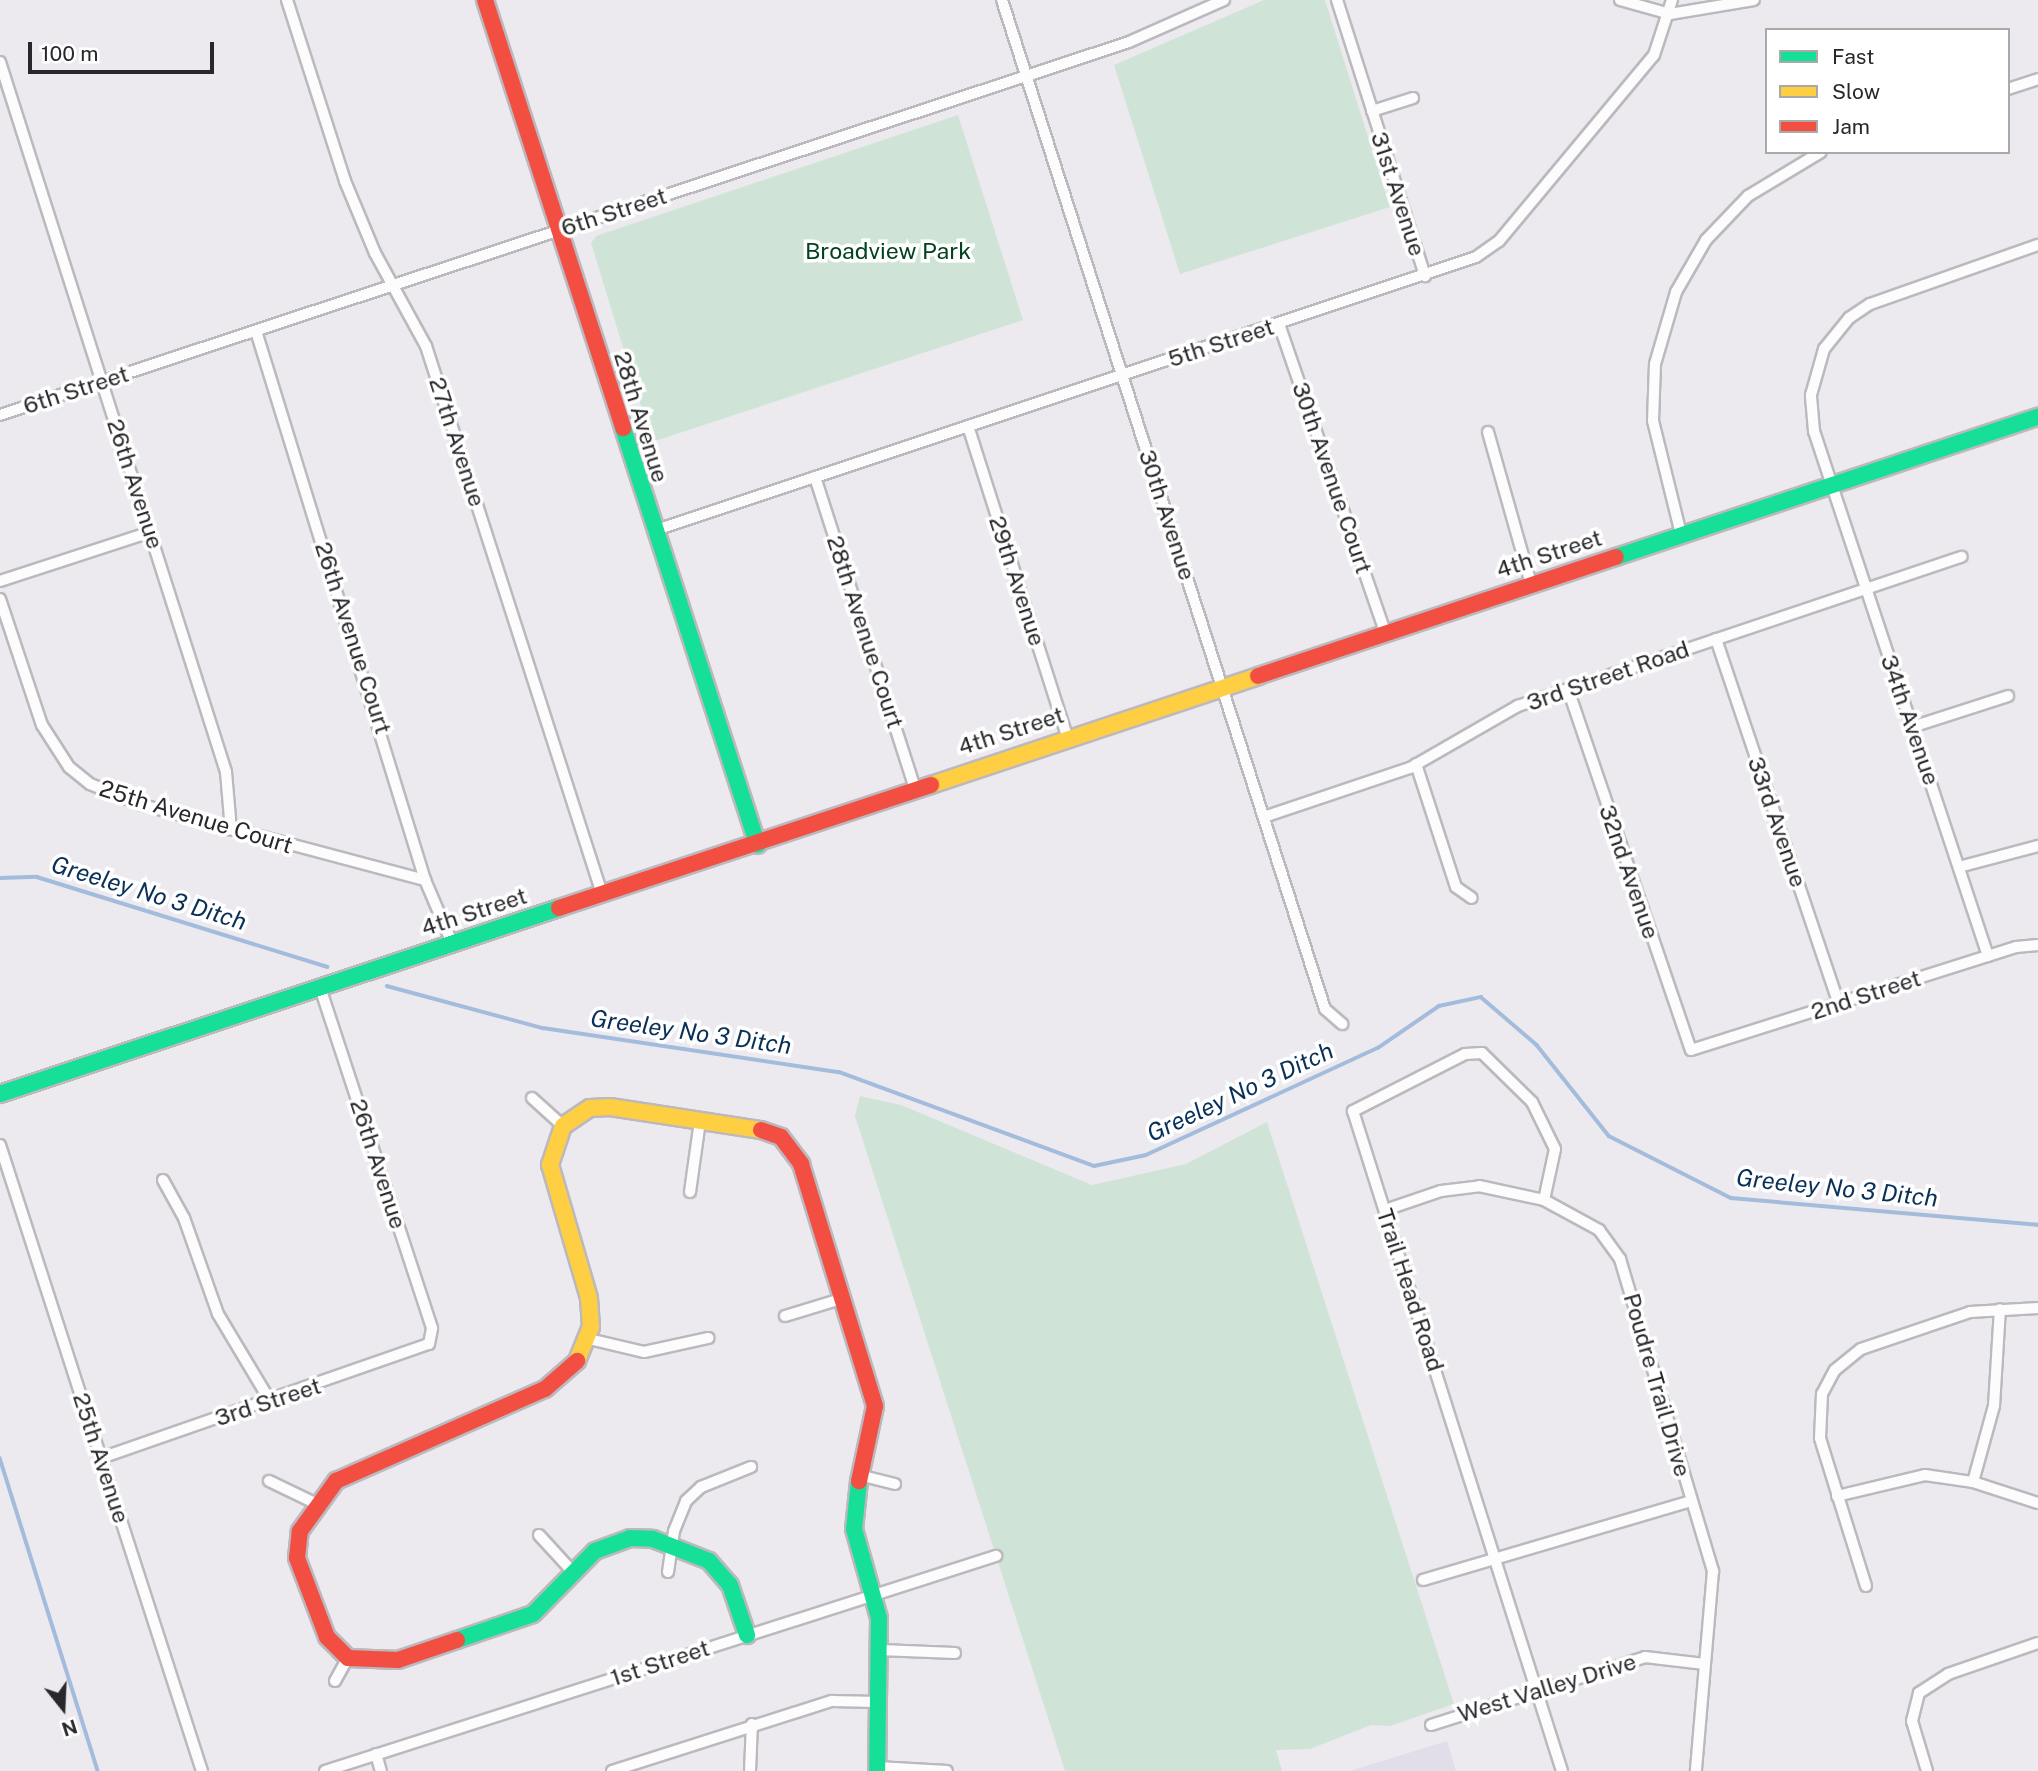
<!DOCTYPE html>
<style>
body{margin:0}
#map{position:relative;width:2038px;height:1771px;overflow:hidden;background:#eceaef;font-family:"Public Sans",sans-serif}
div>[style]{position:absolute}
.built>*{inset:0;background:#e1dde9}
.green>*{inset:0;background:#cfe4d6}
.stream>*{height:3.5px;margin:-1.75px;padding:0 1.75px;transform-origin:1.75px;border-radius:1.75px;background:#a3bcdc}
.roads{filter:drop-shadow(2px 0 #bbb9be) drop-shadow(-2px 0 #bbb9be) drop-shadow(0 2px #bbb9be) drop-shadow(0 -2px #bbb9be)}
.street>*{height:10px;margin:-5px;padding:0 5px;transform-origin:5px;border-radius:5px;background:#fcfcfd}
.fast>*{height:16px;margin:-8px;padding:0 8px;transform-origin:8px;border-radius:8px;background:#16e098}
.slow>*{height:16px;margin:-8px;padding:0 8px;transform-origin:8px;border-radius:8px;background:#ffcf43}
.jam>*{height:16px;margin:-8px;padding:0 8px;transform-origin:8px;border-radius:8px;background:#f24e42}
span{translate:-50% -50%;white-space:nowrap;text-align:center;line-height:1.15;-webkit-text-stroke:7px #fff;paint-order:stroke}
.street-label{font-size:23px;color:#28272b}
.park-label{font-size:23px;color:#02421f}
.water-label{font-size:24px;color:#0a3058;font-style:italic}
.legend{position:absolute;left:1765px;top:28px;width:245px;height:126px;box-sizing:border-box;background:#fff;border:2px solid #a9a9aa;margin:0;padding:9px 12px;list-style:none;font-size:21px;color:#28272b}
.legend li{display:flex;align-items:center;gap:14px;height:35px}
.legend b{width:35px;border:2px solid #a9a9aa}
.north{position:absolute;left:28px;top:1673px;width:70px;height:70px;-webkit-text-stroke:5px #fff;paint-order:stroke;rotate:162deg;font-size:19px;font-weight:700;line-height:28px;text-align:center;color:#28272b}
.north::after{content:'';display:block;margin:auto;width:24px;height:32px;background:#28272b;clip-path:polygon(50% 0,100% 100%,50% 72%,0 100%)}
.scale{position:absolute;left:28px;top:42px;width:186px;height:32px;box-sizing:border-box;border:4px solid #28272b;border-top:0;padding-left:9px;font-size:21px;line-height:24px;white-space:nowrap;color:#28272b;-webkit-text-stroke:5px #fff;paint-order:stroke}
</style>
<div id="map">
<div class="built">
<div style="clip-path:polygon(1447px 1741px,1456px 1771px,1350px 1771px)"></div>
</div>
<div class="green">
<div style="clip-path:polygon(1264px 0,1325px 0,1390px 207px,1180px 274px,1114px 65px)"></div>
<div style="clip-path:polygon(958px 115px,1023px 320px,652px 442px,591px 243px,596px 236px)"></div>
<div style="clip-path:polygon(860px 1096px,901px 1105px,1092px 1185px,1186px 1164px,1267px 1122px,1454px 1704px,1390px 1726px,1371px 1725px,1310px 1749px,1276px 1750px,1282px 1771px,1065px 1771px,855px 1116px)"></div>
</div>
<div class="stream">
<div style="left:0;top:878px;width:37px;rotate:-2deg"></div>
<div style="left:37px;top:877px;width:304px;rotate:17.2deg"></div>
<div style="left:387px;top:986px;width:162px;rotate:15.1deg"></div>
<div style="left:543px;top:1028px;width:299px;rotate:8.5deg"></div>
<div style="left:839px;top:1072px;width:272px;rotate:20.2deg"></div>
<div style="left:1094px;top:1166px;width:53px;rotate:-11.9deg"></div>
<div style="left:1146px;top:1155px;width:255px;rotate:-24.8deg"></div>
<div style="left:1378px;top:1048px;width:74px;rotate:-34.5deg"></div>
<div style="left:1439px;top:1006px;width:43px;rotate:-12.1deg"></div>
<div style="left:1481px;top:997px;width:74px;rotate:40.6deg"></div>
<div style="left:1537px;top:1045px;width:116px;rotate:51.6deg"></div>
<div style="left:1609px;top:1136px;width:137px;rotate:26.9deg"></div>
<div style="left:1731px;top:1198px;width:308px;rotate:5deg"></div>
<div style="left:0;top:1458px;width:328px;rotate:72.6deg"></div>
</div>
<div class="roads">
<div class="street">
<div style="left:287px;top:0;width:190px;rotate:72.2deg"></div>
<div style="left:345px;top:181px;width:78px;rotate:67.4deg"></div>
<div style="left:375px;top:253px;width:106px;rotate:61.3deg"></div>
<div style="left:426px;top:346px;width:576px;rotate:72.19deg"></div>
<div style="left:1002px;top:0;width:1059px;rotate:72.25deg"></div>
<div style="left:1325px;top:1009px;width:23px;rotate:41deg"></div>
<div style="left:1337px;top:0;width:290px;rotate:72.3deg"></div>
<div style="left:1620px;top:0;width:52px;rotate:15.6deg"></div>
<div style="left:1670px;top:14px;width:85px;rotate:-9.5deg"></div>
<div style="left:0;top:62px;width:745px;rotate:72.34deg"></div>
<div style="left:226px;top:772px;width:58px;rotate:85.1deg"></div>
<div style="left:2008px;top:89px;width:32px;rotate:-18deg"></div>
<div style="left:1372px;top:111px;width:43px;rotate:-17.6deg"></div>
<div style="left:1279px;top:324px;width:326px;rotate:71deg"></div>
<div style="left:256px;top:331px;width:574px;rotate:72.89deg"></div>
<div style="left:425px;top:880px;width:69px;rotate:66.8deg"></div>
<div style="left:0;top:415px;width:1189px;rotate:-18.28deg"></div>
<div style="left:1129px;top:42px;width:104px;rotate:-23.9deg"></div>
<div style="left:968px;top:426px;width:326px;rotate:72.3deg"></div>
<div style="left:1488px;top:432px;width:158px;rotate:74.2deg"></div>
<div style="left:815px;top:477px;width:327px;rotate:72.2deg"></div>
<div style="left:653px;top:531px;width:867px;rotate:-18.41deg"></div>
<div style="left:1476px;top:257px;width:28px;rotate:-35deg"></div>
<div style="left:1499px;top:241px;width:242px;rotate:-50.2deg"></div>
<div style="left:1654px;top:55px;width:58px;rotate:-71.9deg"></div>
<div style="left:1681px;top:534px;width:116px;rotate:-103.9deg"></div>
<div style="left:1653px;top:421px;width:57px;rotate:-88deg"></div>
<div style="left:1655px;top:364px;width:75px;rotate:-73.7deg"></div>
<div style="left:1676px;top:292px;width:60px;rotate:-60deg"></div>
<div style="left:1706px;top:240px;width:61px;rotate:-46.3deg"></div>
<div style="left:1748px;top:196px;width:85px;rotate:-31.1deg"></div>
<div style="left:0;top:581px;width:159px;rotate:-18deg"></div>
<div style="left:0;top:599px;width:133px;rotate:71.6deg"></div>
<div style="left:42px;top:725px;width:50px;rotate:57.3deg"></div>
<div style="left:69px;top:767px;width:27px;rotate:39deg"></div>
<div style="left:90px;top:784px;width:57px;rotate:21.6deg"></div>
<div style="left:143px;top:805px;width:292px;rotate:14.9deg"></div>
<div style="left:1716px;top:639px;width:386px;rotate:71.4deg"></div>
<div style="left:1568px;top:689px;width:381px;rotate:71.2deg"></div>
<div style="left:1691px;top:1050px;width:341px;rotate:-17.6deg"></div>
<div style="left:2016px;top:947px;width:22px;rotate:-5deg"></div>
<div style="left:1912px;top:727px;width:101px;rotate:-17.9deg"></div>
<div style="left:1416px;top:764px;width:129px;rotate:72deg"></div>
<div style="left:1456px;top:887px;width:19px;rotate:35deg"></div>
<div style="left:1264px;top:817px;width:154px;rotate:-18.6deg"></div>
<div style="left:1410px;top:768px;width:125px;rotate:-29.9deg"></div>
<div style="left:1518px;top:706px;width:468px;rotate:-18.6deg"></div>
<div style="left:1959px;top:867px;width:82px;rotate:-14.9deg"></div>
<div style="left:1988px;top:956px;width:553px;rotate:-108.34deg"></div>
<div style="left:1814px;top:431px;width:36px;rotate:-95deg"></div>
<div style="left:1811px;top:395px;width:48px;rotate:-74.2deg"></div>
<div style="left:1824px;top:349px;width:40px;rotate:-51deg"></div>
<div style="left:1849px;top:318px;width:25px;rotate:-34deg"></div>
<div style="left:1870px;top:304px;width:178px;rotate:-19.4deg"></div>
<div style="left:532px;top:1098px;width:42px;rotate:42.1deg"></div>
<div style="left:0;top:1145px;width:658px;rotate:72.12deg"></div>
<div style="left:163px;top:1180px;width:43px;rotate:61.1deg"></div>
<div style="left:184px;top:1218px;width:102px;rotate:70.5deg"></div>
<div style="left:218px;top:1314px;width:101px;rotate:59.1deg"></div>
<div style="left:690px;top:1192px;width:72px;rotate:-82deg"></div>
<div style="left:1544px;top:1200px;width:52px;rotate:-77.8deg"></div>
<div style="left:1555px;top:1149px;width:52px;rotate:-116.1deg"></div>
<div style="left:1532px;top:1102px;width:70px;rotate:-135.6deg"></div>
<div style="left:1482px;top:1053px;width:17px;rotate:177deg"></div>
<div style="left:1465px;top:1054px;width:126px;rotate:153deg"></div>
<div style="left:1353px;top:1111px;width:692px;rotate:72.43deg"></div>
<div style="left:1385px;top:1210px;width:59px;rotate:-18.7deg"></div>
<div style="left:1441px;top:1191px;width:38px;rotate:-7deg"></div>
<div style="left:1479px;top:1186px;width:66px;rotate:12.2deg"></div>
<div style="left:1544px;top:1200px;width:63px;rotate:28.6deg"></div>
<div style="left:1599px;top:1230px;width:36px;rotate:54deg"></div>
<div style="left:1620px;top:1259px;width:326px;rotate:73.4deg"></div>
<div style="left:1713px;top:1571px;width:201px;rotate:94.9deg"></div>
<div style="left:785px;top:1316px;width:62px;rotate:-17deg"></div>
<div style="left:589px;top:1339px;width:57px;rotate:13.3deg"></div>
<div style="left:644px;top:1352px;width:66px;rotate:-12.3deg"></div>
<div style="left:101px;top:1458px;width:347px;rotate:-19.2deg"></div>
<div style="left:429px;top:1344px;width:16px;rotate:-79deg"></div>
<div style="left:432px;top:1328px;width:358px;rotate:-108.2deg"></div>
<div style="left:863px;top:1476px;width:33px;rotate:14deg"></div>
<div style="left:269px;top:1481px;width:51px;rotate:25.6deg"></div>
<div style="left:1973px;top:1482px;width:79px;rotate:-74.6deg"></div>
<div style="left:1994px;top:1406px;width:97px;rotate:-86.5deg"></div>
<div style="left:1837px;top:1496px;width:90px;rotate:-13.4deg"></div>
<div style="left:1925px;top:1475px;width:49px;rotate:8.3deg"></div>
<div style="left:1973px;top:1482px;width:68px;rotate:17.9deg"></div>
<div style="left:539px;top:1535px;width:52px;rotate:47.4deg"></div>
<div style="left:668px;top:1572px;width:41px;rotate:-81.7deg"></div>
<div style="left:674px;top:1531px;width:32px;rotate:-68deg"></div>
<div style="left:686px;top:1501px;width:21px;rotate:-43deg"></div>
<div style="left:701px;top:1487px;width:54px;rotate:-21.8deg"></div>
<div style="left:1423px;top:1580px;width:279px;rotate:-16.4deg"></div>
<div style="left:1866px;top:1586px;width:155px;rotate:-107.3deg"></div>
<div style="left:1820px;top:1438px;width:44px;rotate:-87.4deg"></div>
<div style="left:1822px;top:1394px;width:27px;rotate:-62deg"></div>
<div style="left:1835px;top:1370px;width:33px;rotate:-39deg"></div>
<div style="left:1861px;top:1349px;width:115px;rotate:-18.7deg"></div>
<div style="left:1970px;top:1312px;width:68px;rotate:-3.4deg"></div>
<div style="left:880px;top:1650px;width:75px;rotate:2.3deg"></div>
<div style="left:335px;top:1681px;width:26px;rotate:-61deg"></div>
<div style="left:1431px;top:1725px;width:225px;rotate:-17.6deg"></div>
<div style="left:1645px;top:1657px;width:60px;rotate:6.7deg"></div>
<div style="left:376px;top:1754px;width:18px;rotate:74deg"></div>
<div style="left:877px;top:1767px;width:70px;rotate:3.3deg"></div>
<div style="left:325px;top:1771px;width:705px;rotate:-17.77deg"></div>
<div style="left:612px;top:1771px;width:231px;rotate:-17.7deg"></div>
<div style="left:832px;top:1701px;width:46px;rotate:1.2deg"></div>
<div style="left:750px;top:1771px;width:47px;rotate:-87.6deg"></div>
<div style="left:1927px;top:1771px;width:52px;rotate:-106.7deg"></div>
<div style="left:1912px;top:1721px;width:29px;rotate:-76deg"></div>
<div style="left:1919px;top:1693px;width:35px;rotate:-33deg"></div>
<div style="left:1948px;top:1674px;width:95px;rotate:-19deg"></div>
</div>
<div class="fast">
<div style="left:623px;top:428px;width:438px;rotate:72.1deg"></div>
<div style="left:1616px;top:557px;width:445px;rotate:-18.4deg"></div>
<div style="left:0;top:1094px;width:589px;rotate:-18.4deg"></div>
<div style="left:859px;top:1481px;width:48px;rotate:95.9deg"></div>
<div style="left:854px;top:1529px;width:92px;rotate:74.3deg"></div>
<div style="left:879px;top:1618px;width:153px;rotate:90.7deg"></div>
<div style="left:457px;top:1640px;width:80px;rotate:-18.9deg"></div>
<div style="left:533px;top:1614px;width:88px;rotate:-45.5deg"></div>
<div style="left:595px;top:1551px;width:37px;rotate:-20deg"></div>
<div style="left:630px;top:1538px;width:23px;rotate:2deg"></div>
<div style="left:653px;top:1539px;width:60px;rotate:21.4deg"></div>
<div style="left:709px;top:1561px;width:32px;rotate:49deg"></div>
<div style="left:730px;top:1585px;width:53px;rotate:71.2deg"></div>
</div>
<div class="slow">
<div style="left:931px;top:785px;width:345px;rotate:-18.4deg"></div>
<div style="left:577px;top:1361px;width:37px;rotate:-68deg"></div>
<div style="left:591px;top:1327px;width:29px;rotate:-94deg"></div>
<div style="left:589px;top:1298px;width:139px;rotate:-106.3deg"></div>
<div style="left:550px;top:1165px;width:41px;rotate:-71.6deg"></div>
<div style="left:563px;top:1126px;width:32px;rotate:-34deg"></div>
<div style="left:590px;top:1108px;width:20px;rotate:-3deg"></div>
<div style="left:610px;top:1107px;width:153px;rotate:8.7deg"></div>
</div>
<div class="jam">
<div style="left:485px;top:0;width:450px;rotate:72.1deg"></div>
<div style="left:1258px;top:676px;width:377px;rotate:-18.4deg"></div>
<div style="left:559px;top:908px;width:392px;rotate:-18.3deg"></div>
<div style="left:761px;top:1130px;width:21px;rotate:19deg"></div>
<div style="left:781px;top:1137px;width:34px;rotate:53deg"></div>
<div style="left:801px;top:1164px;width:253px;rotate:73deg"></div>
<div style="left:875px;top:1406px;width:77px;rotate:102deg"></div>
<div style="left:457px;top:1640px;width:62px;rotate:161.3deg"></div>
<div style="left:398px;top:1660px;width:50px;rotate:-177.7deg"></div>
<div style="left:348px;top:1658px;width:30px;rotate:-135deg"></div>
<div style="left:327px;top:1637px;width:85px;rotate:-110.8deg"></div>
<div style="left:297px;top:1558px;width:27px;rotate:-84deg"></div>
<div style="left:300px;top:1531px;width:62px;rotate:-54.2deg"></div>
<div style="left:336px;top:1481px;width:228px;rotate:-23.8deg"></div>
<div style="left:545px;top:1389px;width:43px;rotate:-41.2deg"></div>
</div>
</div>
<div class="street-label">
<span style="left:1398px;top:194px;rotate:72deg">31st Avenue</span>
<span style="left:614px;top:212px;rotate:-18deg">6th Street</span>
<span style="left:1221px;top:343px;rotate:-18deg">5th Street</span>
<span style="left:76px;top:390px;rotate:-18deg">6th Street</span>
<span style="left:641px;top:417px;rotate:73deg">28th Avenue</span>
<span style="left:457px;top:442px;rotate:72deg">27th Avenue</span>
<span style="left:1332px;top:478px;rotate:71deg">30th Avenue Court</span>
<span style="left:135px;top:484px;rotate:72deg">26th Avenue</span>
<span style="left:1167px;top:515px;rotate:72deg">30th Avenue</span>
<span style="left:1549px;top:554px;rotate:-18deg">4th Street</span>
<span style="left:1017px;top:581px;rotate:72deg">29th Avenue</span>
<span style="left:865px;top:632px;rotate:72deg">28th Avenue Court</span>
<span style="left:353px;top:638px;rotate:72deg">26th Avenue Court</span>
<span style="left:1608px;top:676px;rotate:-19deg">3rd Street Road</span>
<span style="left:1910px;top:720px;rotate:71deg">34th Avenue</span>
<span style="left:1011px;top:731px;rotate:-18deg">4th Street</span>
<span style="left:196px;top:817px;rotate:17deg">25th Avenue Court</span>
<span style="left:1777px;top:822px;rotate:71deg">33rd Avenue</span>
<span style="left:1629px;top:872px;rotate:71deg">32nd Avenue</span>
<span style="left:474px;top:912px;rotate:-18deg">4th Street</span>
<span style="left:1866px;top:995px;rotate:-18deg">2nd Street</span>
<span style="left:378px;top:1164px;rotate:72deg">26th Avenue</span>
<span style="left:1410px;top:1290px;rotate:72deg">Trail Head Road</span>
<span style="left:1657px;top:1385px;rotate:74deg">Poudre Trail Drive</span>
<span style="left:268px;top:1402px;rotate:-18deg">3rd Street</span>
<span style="left:101px;top:1458px;rotate:72deg">25th Avenue</span>
<span style="left:660px;top:1663px;rotate:-18deg">1st Street</span>
<span style="left:1547px;top:1688px;rotate:-17deg">West Valley Drive</span>
</div>
<div class="park-label">
<span style="left:888px;top:251px">Broadview Park</span>
</div>
<div class="water-label">
<span style="left:149px;top:893px;rotate:17deg">Greeley No 3 Ditch</span>
<span style="left:691px;top:1032px;rotate:8deg">Greeley No 3 Ditch</span>
<span style="left:1240px;top:1092px;rotate:-25deg">Greeley No 3 Ditch</span>
<span style="left:1837px;top:1188px;rotate:6deg">Greeley No 3 Ditch</span>
</div>
<ul class="legend">
<li><b style="height:9px;background:#16e098"></b>Fast</li>
<li><b style="height:9px;background:#ffcf43"></b>Slow</li>
<li><b style="height:9px;background:#f24e42"></b>Jam</li>
</ul>
<div class="north">N</div>
<div class="scale">100 m</div>
</div>
